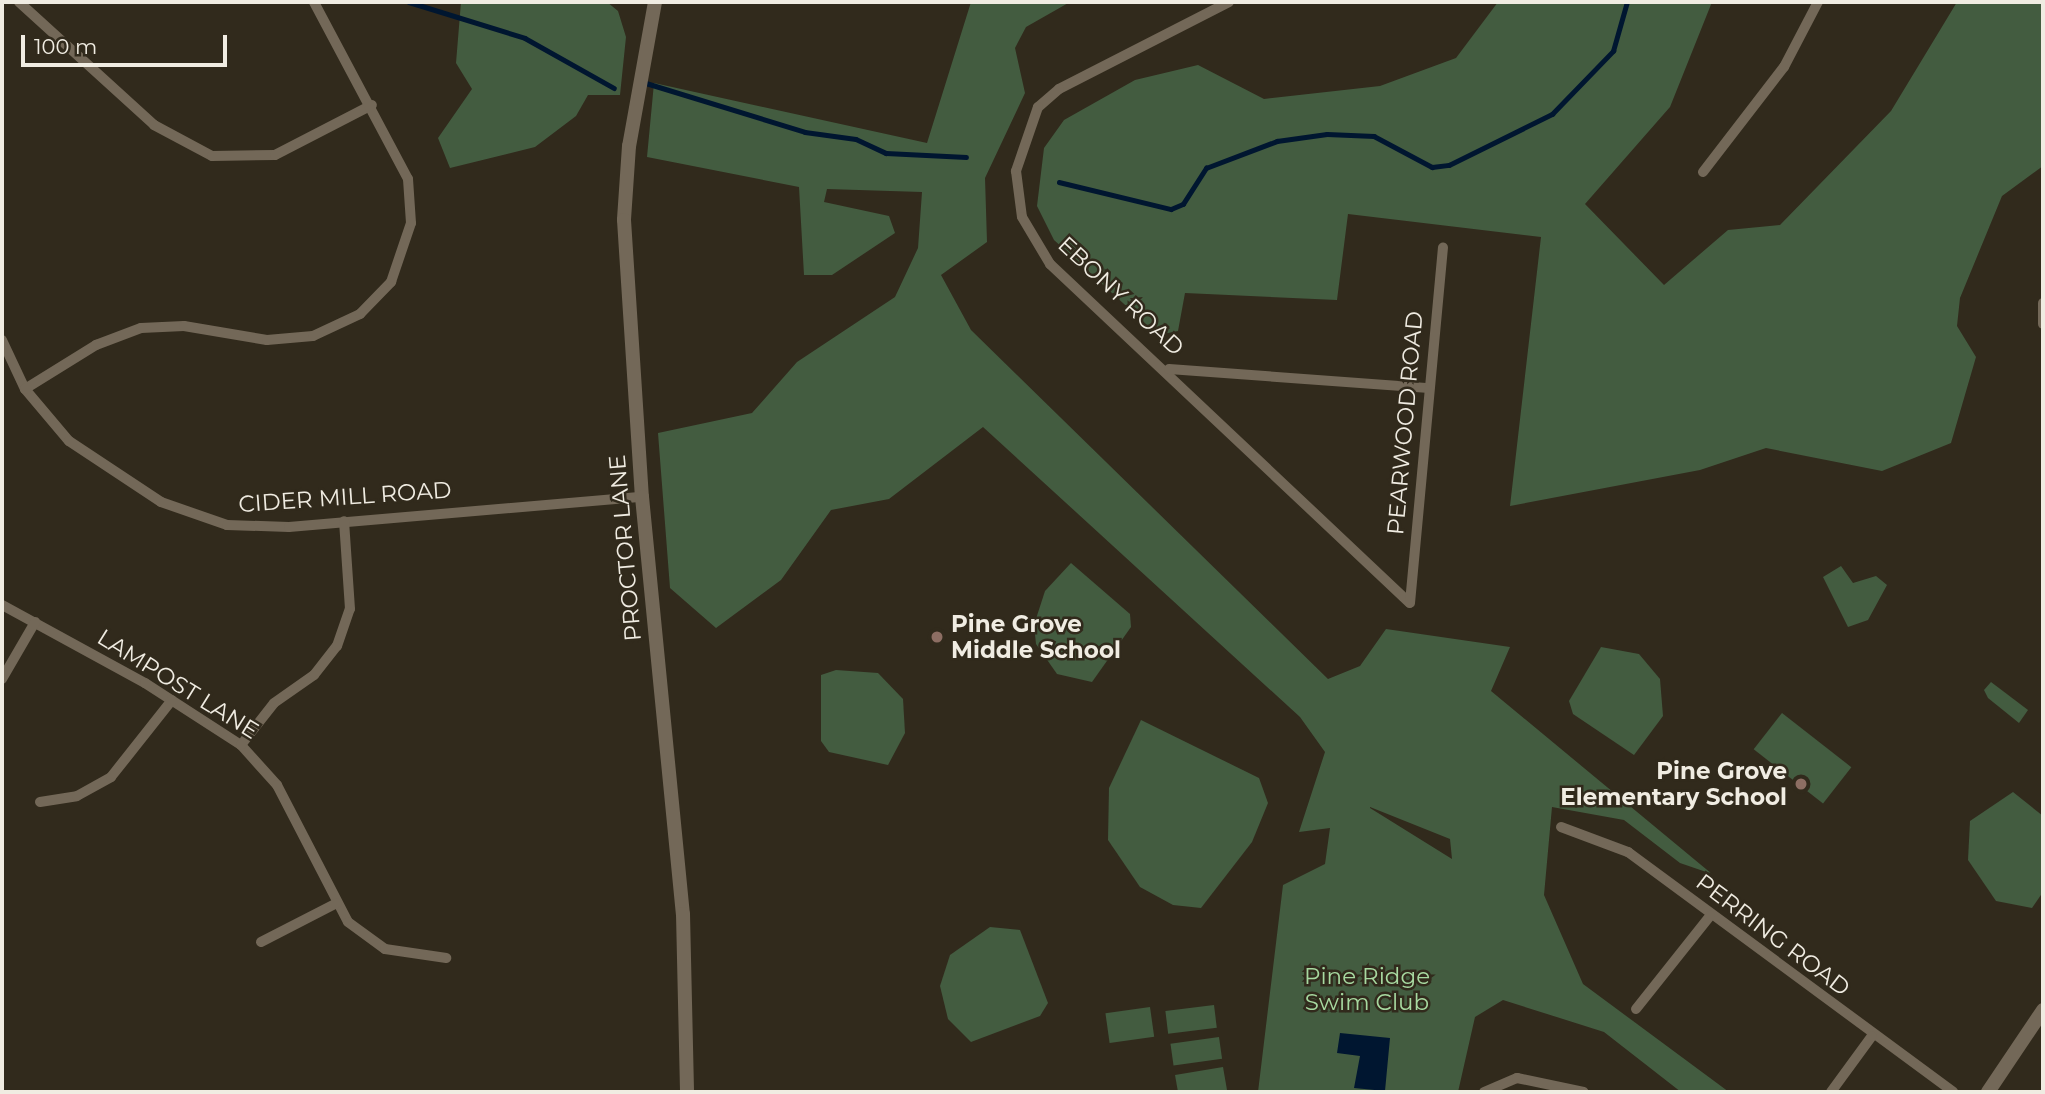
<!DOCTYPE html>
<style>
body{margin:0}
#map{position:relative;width:2045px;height:1094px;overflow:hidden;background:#312a1c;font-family:Montserrat,sans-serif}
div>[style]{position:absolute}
.green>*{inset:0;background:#435c40;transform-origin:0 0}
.water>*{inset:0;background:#001630}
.stream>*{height:4.5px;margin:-2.25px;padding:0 2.25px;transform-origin:2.25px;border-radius:2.25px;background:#001630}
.minor>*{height:10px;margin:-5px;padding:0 5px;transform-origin:5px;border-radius:5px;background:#736858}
.tertiary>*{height:14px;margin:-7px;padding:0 7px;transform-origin:7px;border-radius:7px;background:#736858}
.dots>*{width:19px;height:19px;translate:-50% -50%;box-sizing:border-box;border:4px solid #312a1c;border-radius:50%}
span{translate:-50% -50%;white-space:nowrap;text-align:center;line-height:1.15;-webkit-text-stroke:5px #312a1c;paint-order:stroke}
.street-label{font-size:23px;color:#f0ece2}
.poi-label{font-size:23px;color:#f0ece2;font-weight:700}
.left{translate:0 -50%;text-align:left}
.right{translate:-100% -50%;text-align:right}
.park-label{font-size:23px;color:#a7d9a0}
.frame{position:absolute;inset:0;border:4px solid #f0ece2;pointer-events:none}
.scale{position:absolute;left:21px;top:35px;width:206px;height:32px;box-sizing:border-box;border:4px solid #f0ece2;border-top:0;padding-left:9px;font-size:21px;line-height:24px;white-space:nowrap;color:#f0ece2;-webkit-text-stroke:5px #312a1c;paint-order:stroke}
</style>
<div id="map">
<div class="green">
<div style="clip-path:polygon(461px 2px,607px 2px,618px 11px,626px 37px,620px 95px,588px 95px,576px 116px,535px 147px,450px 168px,438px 138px,472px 89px,456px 63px)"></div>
<div style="clip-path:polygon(evenodd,971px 2px,1070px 2px,1026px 27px,1015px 48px,1025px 93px,985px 178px,987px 242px,941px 275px,971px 330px,1328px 679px,1360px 666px,1386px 629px,1510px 647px,1491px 691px,1712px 874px,1680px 863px,1624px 820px,1552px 807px,1544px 895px,1583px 984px,1729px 1092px,1681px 1092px,1604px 1032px,1503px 1000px,1475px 1017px,1458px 1092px,1258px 1092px,1283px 885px,1325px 864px,1330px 828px,1299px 832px,1325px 752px,1300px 717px,983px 427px,889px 499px,831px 510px,781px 580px,716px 628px,670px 588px,658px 433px,752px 413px,797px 362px,895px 297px,918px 248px,922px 192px,827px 189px,824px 202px,889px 216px,895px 233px,832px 275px,804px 275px,799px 187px,647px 157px,654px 83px,927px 143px,971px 2px,1370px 807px,1450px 839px,1452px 859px,1370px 808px,1370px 807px)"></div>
<div style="clip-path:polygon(1498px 2px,1712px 2px,1670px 107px,1585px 204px,1664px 285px,1728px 230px,1780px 225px,1891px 111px,1957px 2px,2043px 2px,2043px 166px,2002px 196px,1960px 298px,1957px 326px,1976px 357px,1951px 443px,1882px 471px,1766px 448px,1700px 470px,1510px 506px,1541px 237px,1348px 214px,1337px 300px,1185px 293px,1178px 331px,1158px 335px,1054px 240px,1037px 206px,1044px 148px,1064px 120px,1135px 80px,1198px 65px,1264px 99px,1380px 86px,1456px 58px)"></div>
<div style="clip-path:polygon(1071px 563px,1130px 614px,1131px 627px,1092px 682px,1057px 674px,1036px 644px,1034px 625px,1045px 591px)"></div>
<div style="clip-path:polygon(1841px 566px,1853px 583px,1876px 576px,1887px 585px,1868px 620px,1848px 627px,1823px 577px)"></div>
<div style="clip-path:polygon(1601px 647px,1639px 654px,1660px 679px,1663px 716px,1634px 755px,1573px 714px,1569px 701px)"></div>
<div style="clip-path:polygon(836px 670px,878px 673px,903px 699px,905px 733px,888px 765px,829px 752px,821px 741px,821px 675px)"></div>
<div style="clip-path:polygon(1991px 682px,2028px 710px,2019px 723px,1988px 698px,1984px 690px)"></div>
<div style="left:1782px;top:713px;width:88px;height:46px;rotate:38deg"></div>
<div style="clip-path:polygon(1141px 720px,1259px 778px,1268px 803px,1252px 842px,1201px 908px,1173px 905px,1140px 887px,1108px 840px,1109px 788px)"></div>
<div style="clip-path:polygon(2013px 792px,2043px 816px,2043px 892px,2032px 908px,1996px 901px,1968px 860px,1970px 821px)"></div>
<div style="clip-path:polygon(990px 927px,1020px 930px,1048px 1003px,1040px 1016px,971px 1042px,948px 1019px,940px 986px,950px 955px)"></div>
<div style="left:1214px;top:1005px;width:23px;height:49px;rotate:83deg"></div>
<div style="left:1150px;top:1007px;width:30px;height:45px;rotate:82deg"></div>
<div style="left:1219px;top:1037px;width:22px;height:49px;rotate:82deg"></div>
<div style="clip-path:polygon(1223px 1067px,1227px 1090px,1178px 1092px,1175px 1075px)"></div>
</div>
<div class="water">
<div style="clip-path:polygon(1340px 1033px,1390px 1038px,1385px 1091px,1354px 1088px,1360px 1056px,1337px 1053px)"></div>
</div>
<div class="stream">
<div style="left:409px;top:2px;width:121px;rotate:17.2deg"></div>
<div style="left:525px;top:38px;width:102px;rotate:29.3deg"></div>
<div style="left:646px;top:83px;width:166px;rotate:17.1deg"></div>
<div style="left:805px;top:132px;width:51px;rotate:7.8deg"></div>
<div style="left:856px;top:139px;width:33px;rotate:25deg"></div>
<div style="left:886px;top:153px;width:80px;rotate:2.9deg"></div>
<div style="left:1059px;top:182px;width:115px;rotate:13.6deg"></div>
<div style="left:1171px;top:209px;width:13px;rotate:-23deg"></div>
<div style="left:1183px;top:204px;width:43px;rotate:-57.4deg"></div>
<div style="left:1206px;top:168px;width:76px;rotate:-20.8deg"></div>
<div style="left:1277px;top:141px;width:50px;rotate:-8deg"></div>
<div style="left:1327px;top:134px;width:47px;rotate:2.4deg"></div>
<div style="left:1374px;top:136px;width:66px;rotate:28.1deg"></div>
<div style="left:1432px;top:167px;width:17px;rotate:-7deg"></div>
<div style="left:1449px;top:165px;width:115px;rotate:-26.3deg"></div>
<div style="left:1552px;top:114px;width:88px;rotate:-45.9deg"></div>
<div style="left:1613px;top:51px;width:51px;rotate:-74.1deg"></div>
</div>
<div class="minor">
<div style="left:19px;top:2px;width:183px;rotate:42.3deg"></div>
<div style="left:154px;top:125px;width:66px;rotate:28.1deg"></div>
<div style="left:212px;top:156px;width:63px;rotate:-0.9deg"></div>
<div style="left:275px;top:155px;width:109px;rotate:-27.3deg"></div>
<div style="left:1229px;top:2px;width:191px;rotate:152.9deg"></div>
<div style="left:1059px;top:89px;width:28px;rotate:139deg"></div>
<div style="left:1038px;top:107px;width:68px;rotate:109deg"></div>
<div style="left:1016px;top:171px;width:46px;rotate:82.6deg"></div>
<div style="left:1022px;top:217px;width:55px;rotate:59.2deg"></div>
<div style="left:1050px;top:264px;width:494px;rotate:43.3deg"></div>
<div style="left:1703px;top:172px;width:133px;rotate:-52.4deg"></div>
<div style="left:1784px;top:67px;width:73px;rotate:-62.4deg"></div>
<div style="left:2043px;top:303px;width:21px;rotate:90deg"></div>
<div style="left:2px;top:340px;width:54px;rotate:64.9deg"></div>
<div style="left:25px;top:389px;width:68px;rotate:49.8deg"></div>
<div style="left:69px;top:441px;width:110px;rotate:33.5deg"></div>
<div style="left:161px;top:502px;width:70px;rotate:19.2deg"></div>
<div style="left:227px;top:525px;width:62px;rotate:1.8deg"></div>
<div style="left:289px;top:527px;width:354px;rotate:-4.9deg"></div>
<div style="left:1169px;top:369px;width:261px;rotate:4.2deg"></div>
<div style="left:25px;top:389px;width:84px;rotate:-31.8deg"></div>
<div style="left:96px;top:345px;width:48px;rotate:-20.7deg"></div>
<div style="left:141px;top:328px;width:43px;rotate:-2.7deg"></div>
<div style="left:184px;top:326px;width:84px;rotate:9.6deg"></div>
<div style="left:267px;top:340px;width:46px;rotate:-5deg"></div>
<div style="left:313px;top:336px;width:52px;rotate:-25.1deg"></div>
<div style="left:360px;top:314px;width:45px;rotate:-45.9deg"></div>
<div style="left:391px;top:282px;width:62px;rotate:-71.3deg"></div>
<div style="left:411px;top:223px;width:44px;rotate:-93.9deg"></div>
<div style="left:408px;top:179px;width:200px;rotate:-118deg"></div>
<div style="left:1410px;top:603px;width:357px;rotate:-84.7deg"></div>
<div style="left:2px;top:605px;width:163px;rotate:28.6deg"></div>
<div style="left:145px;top:683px;width:114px;rotate:32.9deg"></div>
<div style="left:241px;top:745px;width:54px;rotate:48deg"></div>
<div style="left:277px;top:785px;width:154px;rotate:62.6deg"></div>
<div style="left:348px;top:922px;width:46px;rotate:36.1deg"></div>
<div style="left:385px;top:949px;width:62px;rotate:8.4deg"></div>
<div style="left:2px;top:679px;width:66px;rotate:-59.9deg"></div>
<div style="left:241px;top:745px;width:53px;rotate:-51.8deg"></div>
<div style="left:274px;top:703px;width:49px;rotate:-35deg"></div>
<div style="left:314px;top:675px;width:37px;rotate:-52deg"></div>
<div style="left:337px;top:646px;width:39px;rotate:-71deg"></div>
<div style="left:350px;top:609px;width:88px;rotate:-93.9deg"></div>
<div style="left:40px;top:802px;width:37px;rotate:-9deg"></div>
<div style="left:77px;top:796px;width:39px;rotate:-29deg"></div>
<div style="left:111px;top:777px;width:98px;rotate:-51.6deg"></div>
<div style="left:1561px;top:827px;width:72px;rotate:20.5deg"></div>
<div style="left:1628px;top:852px;width:404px;rotate:36.4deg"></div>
<div style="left:261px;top:942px;width:85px;rotate:-27.2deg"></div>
<div style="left:1636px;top:1009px;width:119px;rotate:-51.5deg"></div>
<div style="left:1484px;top:1092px;width:36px;rotate:-23deg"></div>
<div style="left:1517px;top:1078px;width:68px;rotate:11.8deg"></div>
<div style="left:1831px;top:1092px;width:69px;rotate:-53.8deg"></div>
</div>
<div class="tertiary">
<div style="left:655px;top:2px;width:146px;rotate:100.2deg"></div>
<div style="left:629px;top:146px;width:74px;rotate:93.9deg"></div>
<div style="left:624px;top:220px;width:278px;rotate:86.3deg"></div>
<div style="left:642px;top:497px;width:419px;rotate:84.4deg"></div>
<div style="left:683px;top:914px;width:178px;rotate:88.7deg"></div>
<div style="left:1988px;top:1092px;width:99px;rotate:-56.1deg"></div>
</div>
<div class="dots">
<div style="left:937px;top:637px;background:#8d6e63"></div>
<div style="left:1801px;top:784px;background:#8d6e63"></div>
</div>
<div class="street-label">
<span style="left:1121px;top:296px;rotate:43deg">EBONY ROAD</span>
<span style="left:1405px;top:423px;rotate:-85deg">PEARWOOD ROAD</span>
<span style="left:345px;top:497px;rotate:-4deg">CIDER MILL ROAD</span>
<span style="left:625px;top:548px;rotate:-95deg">PROCTOR LANE</span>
<span style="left:178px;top:684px;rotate:32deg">LAMPOST LANE</span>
<span style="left:1773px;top:935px;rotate:37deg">PERRING ROAD</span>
</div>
<div class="poi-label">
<span class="left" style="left:951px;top:637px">Pine Grove<br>Middle School</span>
<span class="right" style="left:1787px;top:784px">Pine Grove<br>Elementary School</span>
</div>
<div class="park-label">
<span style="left:1367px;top:989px">Pine Ridge<br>Swim Club</span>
</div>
<div class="frame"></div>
<div class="scale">100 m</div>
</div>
